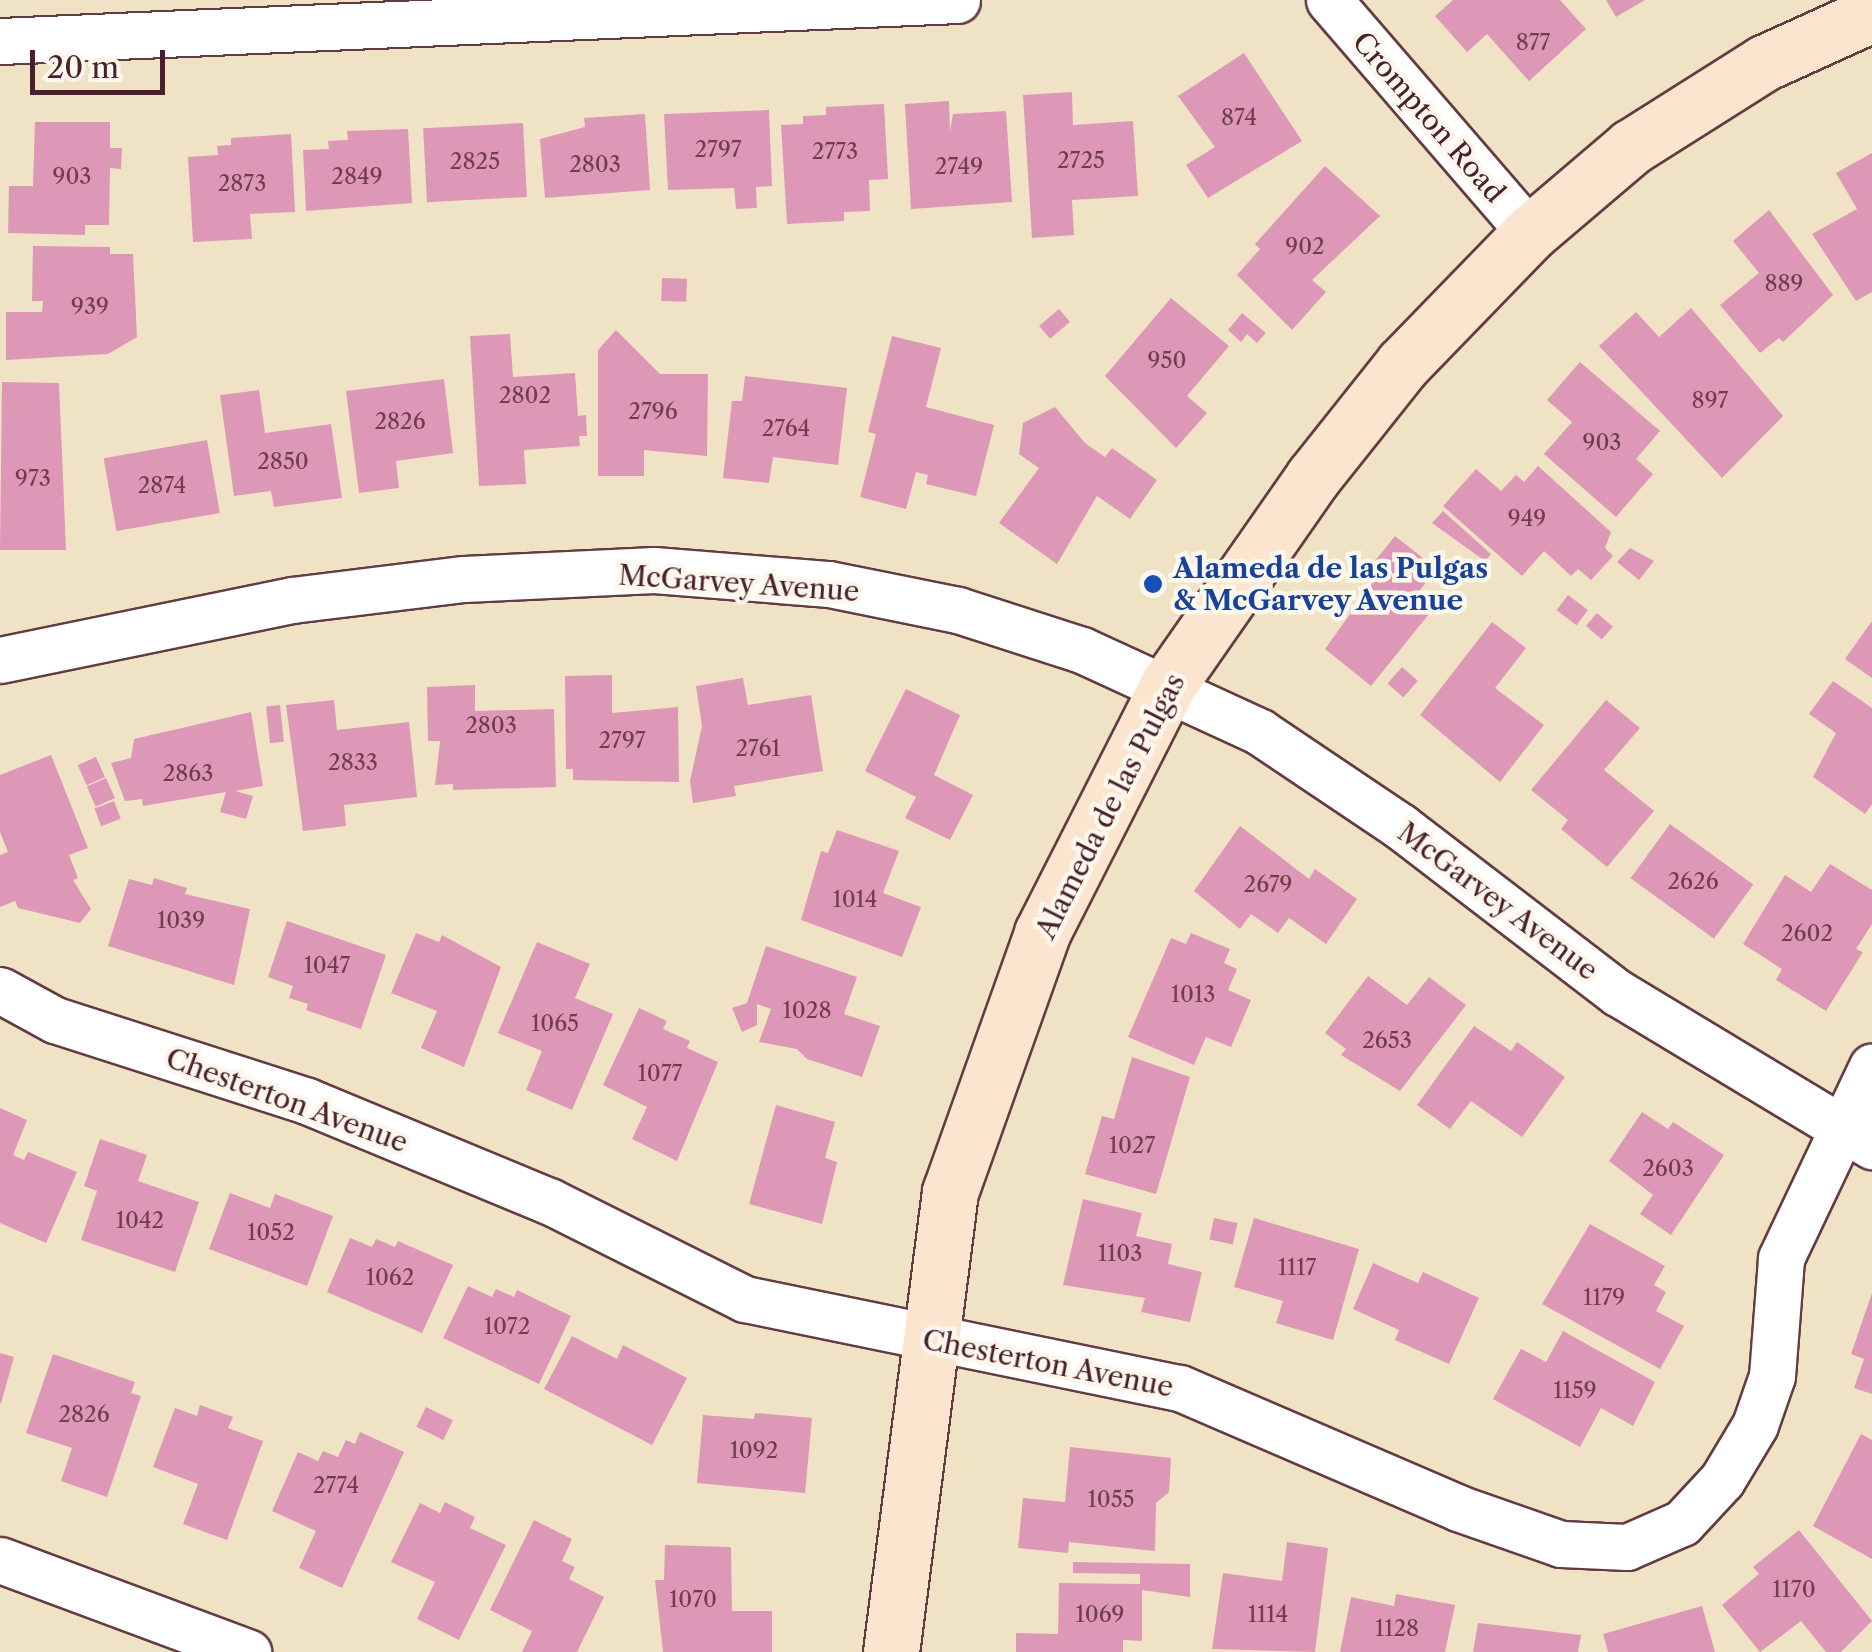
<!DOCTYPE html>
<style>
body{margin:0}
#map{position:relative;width:1872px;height:1652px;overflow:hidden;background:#f0e3c5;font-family:"Libre Caslon Text",serif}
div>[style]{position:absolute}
.building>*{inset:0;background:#dd98b7;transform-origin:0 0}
.roads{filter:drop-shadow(2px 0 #633c42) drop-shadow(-2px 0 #633c42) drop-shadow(0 2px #633c42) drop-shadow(0 -2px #633c42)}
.street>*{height:45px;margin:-22.5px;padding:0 22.5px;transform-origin:22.5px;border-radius:22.5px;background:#fff}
.secondary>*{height:55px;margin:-27.5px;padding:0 27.5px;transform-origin:27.5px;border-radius:27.5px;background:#fce5cf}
.dots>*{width:28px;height:28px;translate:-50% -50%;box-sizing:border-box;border:5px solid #fbf7ec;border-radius:50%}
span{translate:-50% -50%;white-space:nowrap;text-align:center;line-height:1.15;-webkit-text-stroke:9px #fbf7ec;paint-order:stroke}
.number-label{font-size:22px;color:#6f3d4e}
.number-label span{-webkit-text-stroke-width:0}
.street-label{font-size:28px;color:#4a1f2b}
.transit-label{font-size:28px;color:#164399;font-weight:700}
.left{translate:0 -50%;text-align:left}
.scale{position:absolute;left:30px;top:50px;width:135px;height:45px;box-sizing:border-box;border:5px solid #4a1f2b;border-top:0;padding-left:12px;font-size:30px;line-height:35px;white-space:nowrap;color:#4a1f2b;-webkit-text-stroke:8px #fbf7ec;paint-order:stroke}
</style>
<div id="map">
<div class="building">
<div style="clip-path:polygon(1453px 0,1560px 0,1586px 29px,1529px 81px,1487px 34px,1467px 52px,1435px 16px)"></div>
<div style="clip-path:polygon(1606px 0,1645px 0,1616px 17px)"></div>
<div style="clip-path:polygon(1244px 53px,1302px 141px,1208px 198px,1186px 165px,1215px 147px,1178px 96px)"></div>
<div style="clip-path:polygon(1072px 92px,1073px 125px,1133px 121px,1138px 196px,1072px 200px,1074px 235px,1032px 238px,1023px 95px)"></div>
<div style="clip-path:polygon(949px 101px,950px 131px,953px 114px,1006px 111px,1012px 202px,911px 209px,905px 104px)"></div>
<div style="clip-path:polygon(884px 104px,888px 179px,869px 180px,870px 211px,844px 212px,844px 221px,787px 224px,781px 125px,803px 124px,803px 116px,826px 115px,826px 107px)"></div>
<div style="clip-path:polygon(769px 110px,772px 186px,756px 187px,757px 208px,736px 209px,734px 188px,668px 190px,664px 114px)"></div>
<div style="clip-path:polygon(645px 114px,650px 190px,545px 198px,540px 139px,585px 127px,584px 118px)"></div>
<div style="clip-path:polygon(35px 122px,110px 122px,110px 148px,122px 148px,121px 169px,110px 168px,109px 225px,85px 225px,85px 235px,8px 233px,9px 186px,33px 186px)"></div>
<div style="left:523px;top:123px;width:74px;height:100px;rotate:87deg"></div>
<div style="clip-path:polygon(408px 129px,412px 203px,306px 211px,303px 150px,329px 149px,328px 141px,348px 140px,347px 131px)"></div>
<div style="clip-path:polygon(291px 134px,295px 212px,250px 214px,252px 239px,193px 242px,188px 157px,218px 155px,217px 146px,231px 145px,231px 138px)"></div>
<div style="clip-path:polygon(1872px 153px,1872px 292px,1856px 301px,1812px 234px,1857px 209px,1836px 173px)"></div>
<div style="clip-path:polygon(1325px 166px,1380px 216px,1312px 280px,1326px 292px,1292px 330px,1237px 275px,1260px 249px,1255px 244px)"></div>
<div style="clip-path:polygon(1769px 210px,1833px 295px,1783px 342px,1779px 338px,1760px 353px,1720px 305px,1759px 273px,1733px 241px)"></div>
<div style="clip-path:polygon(33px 246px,110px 247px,110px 254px,133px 254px,137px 337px,108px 354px,6px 360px,6px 312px,42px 312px,43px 301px,32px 301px)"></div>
<div style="left:662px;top:278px;width:25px;height:23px;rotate:2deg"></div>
<div style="clip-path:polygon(1171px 298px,1229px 346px,1187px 396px,1207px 413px,1176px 448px,1105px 376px)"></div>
<div style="clip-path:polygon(1691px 308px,1783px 416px,1722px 478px,1599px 346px,1636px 312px,1659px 337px)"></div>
<div style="left:1059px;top:309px;width:17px;height:26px;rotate:50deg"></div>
<div style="clip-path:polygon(1242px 313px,1266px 333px,1257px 343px,1247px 334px,1241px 342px,1228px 330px)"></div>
<div style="clip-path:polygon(616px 330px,660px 374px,708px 374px,707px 456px,644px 450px,644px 476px,598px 476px,598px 350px)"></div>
<div style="clip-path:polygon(510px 334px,513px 377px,575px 373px,578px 416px,586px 415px,587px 436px,579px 436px,580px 446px,524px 450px,526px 484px,479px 486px,470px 336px)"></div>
<div style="clip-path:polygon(892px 336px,941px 348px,926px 407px,994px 425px,976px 496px,926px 484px,928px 475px,916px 472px,906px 509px,860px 497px,876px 434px,868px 432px)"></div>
<div style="clip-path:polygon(1580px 362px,1660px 431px,1636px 459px,1653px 474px,1616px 517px,1544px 454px,1572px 422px,1547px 400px)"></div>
<div style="clip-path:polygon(745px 376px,847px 388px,838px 465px,773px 457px,769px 483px,723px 478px,732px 401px,742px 401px)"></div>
<div style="clip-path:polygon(444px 379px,453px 453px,396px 461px,399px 488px,359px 493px,346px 391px)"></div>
<div style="clip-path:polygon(2px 382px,59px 383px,66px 550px,0 550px)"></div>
<div style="clip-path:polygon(259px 390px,265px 433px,331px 424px,342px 498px,274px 507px,271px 491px,234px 496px,220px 395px)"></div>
<div style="clip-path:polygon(1055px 407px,1085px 443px,1105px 457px,1112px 448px,1157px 480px,1130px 519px,1097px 496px,1057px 564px,999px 523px,1039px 468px,1019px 454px,1023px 423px)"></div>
<div style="left:207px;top:440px;width:74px;height:105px;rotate:80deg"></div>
<div style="clip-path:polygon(1538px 466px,1611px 532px,1605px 548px,1613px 556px,1591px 580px,1578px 569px,1571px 576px,1544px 551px,1522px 576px,1443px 506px,1476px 469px,1501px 491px,1516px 475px,1524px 482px)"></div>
<div style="clip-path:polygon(1443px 511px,1491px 554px,1485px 561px,1432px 523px)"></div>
<div style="clip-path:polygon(1395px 536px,1437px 569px,1412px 600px,1429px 614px,1371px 686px,1325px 649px,1376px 578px,1367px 571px)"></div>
<div style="clip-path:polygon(1630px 548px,1654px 561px,1639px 580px,1617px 562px)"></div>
<div style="left:1568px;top:595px;width:25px;height:19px;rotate:37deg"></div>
<div style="left:1597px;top:613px;width:21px;height:17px;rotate:41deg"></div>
<div style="clip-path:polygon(1872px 621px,1872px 678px,1845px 659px)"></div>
<div style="clip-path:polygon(1492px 622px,1526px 648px,1495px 688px,1544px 725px,1500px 782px,1420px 715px)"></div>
<div style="left:1402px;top:667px;width:21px;height:22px;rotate:41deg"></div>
<div style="clip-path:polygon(612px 675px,612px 713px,678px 707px,679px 782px,573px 780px,573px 769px,566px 769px,565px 676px)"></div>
<div style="clip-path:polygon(743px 678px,748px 705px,811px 695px,823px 771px,734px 786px,736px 796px,693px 803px,690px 781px,702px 726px,696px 686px)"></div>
<div style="clip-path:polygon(1833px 681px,1872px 708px,1872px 804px,1865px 814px,1813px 777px,1836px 733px,1809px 714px)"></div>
<div style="clip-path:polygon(475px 685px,475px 711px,554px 709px,556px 787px,453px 790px,453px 784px,435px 785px,440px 741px,428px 741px,427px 687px)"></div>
<div style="clip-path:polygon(906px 689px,960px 715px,934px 775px,973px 795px,950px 840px,905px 818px,916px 797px,865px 771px)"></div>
<div style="clip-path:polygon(334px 700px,337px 730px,409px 722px,417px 797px,344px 805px,346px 826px,303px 831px,286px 705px)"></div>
<div style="clip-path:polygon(1606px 700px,1640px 728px,1604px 770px,1654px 811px,1607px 867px,1561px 829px,1568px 820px,1531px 790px)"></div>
<div style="left:280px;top:705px;width:37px;height:14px;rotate:84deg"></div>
<div style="clip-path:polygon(251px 712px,263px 786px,235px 791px,253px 796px,246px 819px,220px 812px,226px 792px,143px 806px,142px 799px,125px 801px,111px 763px,131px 758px,134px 739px)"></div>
<div style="clip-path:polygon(51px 755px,88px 848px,69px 855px,78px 878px,73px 880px,91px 909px,80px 923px,18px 908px,15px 901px,0 907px,0 855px,8px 852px,0 832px,0 775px)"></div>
<div style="left:96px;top:757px;width:22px;height:20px;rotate:66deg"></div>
<div style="left:106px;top:778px;width:22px;height:21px;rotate:66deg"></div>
<div style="left:114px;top:801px;width:19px;height:21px;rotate:69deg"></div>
<div style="left:1670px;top:824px;width:103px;height:67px;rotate:36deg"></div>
<div style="clip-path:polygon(1240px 826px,1309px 879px,1315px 869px,1357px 899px,1326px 944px,1289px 918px,1278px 933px,1251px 914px,1240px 929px,1194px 891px)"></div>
<div style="clip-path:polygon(837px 830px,899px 851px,883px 893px,921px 907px,902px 957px,801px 920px,821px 851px,828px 853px)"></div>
<div style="clip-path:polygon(1830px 864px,1872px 890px,1872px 924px,1856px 949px,1863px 952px,1826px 1011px,1776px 980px,1782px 969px,1743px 944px,1785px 875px,1811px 892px)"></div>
<div style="clip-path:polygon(154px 878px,187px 888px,185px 894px,250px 909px,234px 985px,108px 946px,129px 879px,152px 885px)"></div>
<div style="clip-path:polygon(287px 921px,386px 955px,361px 1029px,306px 1010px,308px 1004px,289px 998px,293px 986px,268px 977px)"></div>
<div style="clip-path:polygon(416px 933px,439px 942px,442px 935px,501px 967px,464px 1067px,421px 1048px,437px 1011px,391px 993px)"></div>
<div style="clip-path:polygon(1191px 933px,1230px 949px,1224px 963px,1237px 969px,1228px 990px,1251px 1000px,1231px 1047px,1206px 1037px,1194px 1065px,1128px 1037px,1171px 938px,1186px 944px)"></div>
<div style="clip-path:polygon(537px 942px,590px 964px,575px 998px,613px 1014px,572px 1110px,526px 1090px,542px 1051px,498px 1033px)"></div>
<div style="clip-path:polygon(766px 946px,857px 977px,844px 1014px,880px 1026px,862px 1077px,807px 1059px,797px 1049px,759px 1042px,771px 1009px,757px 1004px,757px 1025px,742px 1032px,732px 1008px,747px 1003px)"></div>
<div style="clip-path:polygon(1368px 976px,1407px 1005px,1429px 977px,1466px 1005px,1400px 1091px,1341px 1055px,1346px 1049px,1325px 1033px)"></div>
<div style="clip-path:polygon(639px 1008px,667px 1021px,663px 1029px,690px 1041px,687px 1048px,718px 1062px,677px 1161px,632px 1139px,647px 1107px,603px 1085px)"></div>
<div style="clip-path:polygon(1474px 1026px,1511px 1051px,1517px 1042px,1565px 1077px,1522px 1137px,1471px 1101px,1450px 1129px,1417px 1105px)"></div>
<div style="clip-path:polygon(1132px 1057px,1190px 1077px,1156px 1194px,1085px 1174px,1102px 1116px,1114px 1119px)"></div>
<div style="clip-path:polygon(776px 1105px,835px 1122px,825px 1158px,837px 1162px,822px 1224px,749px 1204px)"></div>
<div style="clip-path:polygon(0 1108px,27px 1120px,13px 1155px,24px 1160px,28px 1152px,77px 1172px,46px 1243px,0 1223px)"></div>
<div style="clip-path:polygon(1642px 1112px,1668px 1129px,1673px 1122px,1724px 1155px,1671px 1235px,1640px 1214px,1653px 1195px,1609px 1161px)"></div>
<div style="clip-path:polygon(100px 1139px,147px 1155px,138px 1181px,199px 1202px,175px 1272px,81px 1240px,97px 1191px,84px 1186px)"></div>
<div style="clip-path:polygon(230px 1193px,270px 1208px,275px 1194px,333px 1216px,307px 1286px,209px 1249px)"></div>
<div style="clip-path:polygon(1083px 1199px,1142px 1213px,1136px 1236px,1172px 1244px,1168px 1264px,1202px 1272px,1190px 1322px,1141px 1312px,1145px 1298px,1063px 1285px)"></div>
<div style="left:1214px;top:1218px;width:24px;height:22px;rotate:12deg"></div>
<div style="clip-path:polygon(1254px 1218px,1359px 1249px,1333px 1340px,1276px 1323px,1283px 1301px,1234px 1287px)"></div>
<div style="clip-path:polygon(1590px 1224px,1665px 1266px,1654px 1285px,1666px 1292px,1656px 1311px,1684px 1326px,1660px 1369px,1542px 1304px)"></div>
<div style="clip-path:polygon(350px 1238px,372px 1247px,376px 1239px,395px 1247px,398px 1241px,453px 1265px,422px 1333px,327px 1292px)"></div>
<div style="clip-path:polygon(1373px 1263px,1418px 1283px,1423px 1272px,1479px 1298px,1449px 1364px,1395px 1340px,1399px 1330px,1353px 1309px)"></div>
<div style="clip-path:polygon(468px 1286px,492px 1297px,496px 1289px,514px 1297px,517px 1290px,571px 1316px,539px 1384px,443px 1338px)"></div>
<div style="clip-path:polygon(1872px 1293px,1872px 1394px,1854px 1388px,1864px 1359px,1851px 1354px)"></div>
<div style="clip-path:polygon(1563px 1331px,1655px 1382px,1633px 1426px,1601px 1408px,1580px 1447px,1493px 1399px,1521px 1349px,1546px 1362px)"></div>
<div style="clip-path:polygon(572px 1336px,617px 1359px,623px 1345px,687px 1378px,652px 1445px,544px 1389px)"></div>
<div style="clip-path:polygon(0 1353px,14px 1357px,1px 1403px,0 1403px)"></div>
<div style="clip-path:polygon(53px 1354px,135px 1382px,131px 1393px,141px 1396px,107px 1497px,61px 1481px,72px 1448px,26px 1433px)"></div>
<div style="clip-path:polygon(200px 1405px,233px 1417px,228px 1428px,263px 1441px,227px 1540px,183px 1524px,198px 1484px,153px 1467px,175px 1408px,197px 1416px)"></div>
<div style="left:426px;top:1407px;width:30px;height:22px;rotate:26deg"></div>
<div style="clip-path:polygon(755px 1413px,812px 1418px,805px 1493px,697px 1483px,703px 1415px,754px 1419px)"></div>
<div style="clip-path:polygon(360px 1432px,404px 1452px,342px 1588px,299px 1568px,316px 1531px,272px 1511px,298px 1452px,318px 1461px,323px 1451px,338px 1457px,346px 1440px,355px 1444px)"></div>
<div style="clip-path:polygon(1861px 1434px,1872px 1440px,1872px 1559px,1813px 1526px)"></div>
<div style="clip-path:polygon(1070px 1447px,1171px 1458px,1169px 1492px,1156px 1503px,1155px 1551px,1069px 1542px,1068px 1553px,1018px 1548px,1023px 1498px,1065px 1502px)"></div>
<div style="clip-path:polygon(445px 1502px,475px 1517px,470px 1528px,506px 1545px,459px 1640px,417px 1619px,435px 1582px,391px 1562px,420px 1503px,440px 1513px)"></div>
<div style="clip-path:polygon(534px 1520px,572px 1539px,562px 1561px,575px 1567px,569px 1579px,604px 1597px,577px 1652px,522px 1652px,532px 1631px,490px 1610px)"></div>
<div style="clip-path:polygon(1799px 1530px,1872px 1621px,1841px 1652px,1826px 1652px,1801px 1621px,1760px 1652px,1722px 1605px,1759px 1574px,1753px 1567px)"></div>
<div style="clip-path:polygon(1287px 1542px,1328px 1548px,1315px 1652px,1212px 1649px,1223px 1573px,1282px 1581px)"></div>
<div style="clip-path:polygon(665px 1545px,731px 1547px,732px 1611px,772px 1611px,772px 1652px,663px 1652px,655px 1580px,664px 1580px)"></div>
<div style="clip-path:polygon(1073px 1562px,1190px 1564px,1190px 1597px,1142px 1590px,1142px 1641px,1123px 1640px,1123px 1652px,1016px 1652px,1016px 1633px,1058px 1634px,1059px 1583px,1140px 1584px,1140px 1574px,1073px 1573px)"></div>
<div style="clip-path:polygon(1396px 1594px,1455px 1605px,1445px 1652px,1340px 1652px,1351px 1597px,1394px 1606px)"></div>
<div style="clip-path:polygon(1702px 1606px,1715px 1652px,1608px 1652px,1603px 1634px)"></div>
<div style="clip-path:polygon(1478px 1623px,1581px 1635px,1578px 1652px,1473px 1652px)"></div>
</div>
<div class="roads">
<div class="street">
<div style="left:1329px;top:0;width:308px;rotate:49.2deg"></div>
<div style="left:0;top:41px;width:958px;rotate:-2.45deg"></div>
<div style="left:0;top:660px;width:298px;rotate:-11.6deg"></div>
<div style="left:292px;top:600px;width:173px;rotate:-7deg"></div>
<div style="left:464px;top:579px;width:190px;rotate:-2.7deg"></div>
<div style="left:654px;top:570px;width:176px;rotate:4.6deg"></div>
<div style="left:829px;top:584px;width:132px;rotate:11.4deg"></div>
<div style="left:958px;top:610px;width:130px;rotate:17.9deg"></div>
<div style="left:1082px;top:650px;width:196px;rotate:24.7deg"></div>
<div style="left:1260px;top:732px;width:169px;rotate:33.9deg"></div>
<div style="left:1400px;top:826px;width:275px;rotate:37.5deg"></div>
<div style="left:1618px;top:993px;width:297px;rotate:31.1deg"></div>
<div style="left:0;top:990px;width:63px;rotate:28.6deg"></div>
<div style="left:55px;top:1020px;width:265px;rotate:17.8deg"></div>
<div style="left:307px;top:1101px;width:262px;rotate:22.5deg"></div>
<div style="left:549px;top:1201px;width:219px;rotate:26.6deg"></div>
<div style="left:745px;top:1299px;width:444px;rotate:11.6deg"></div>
<div style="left:1180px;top:1388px;width:303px;rotate:23.3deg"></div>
<div style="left:1458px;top:1508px;width:109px;rotate:19.3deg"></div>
<div style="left:1561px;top:1544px;width:66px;rotate:2.6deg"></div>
<div style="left:1627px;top:1547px;width:60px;rotate:-23.6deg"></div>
<div style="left:1682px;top:1523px;width:59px;rotate:-47.1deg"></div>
<div style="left:1722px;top:1480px;width:64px;rotate:-59deg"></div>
<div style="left:1755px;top:1425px;width:52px;rotate:-70.9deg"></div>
<div style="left:1772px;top:1376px;width:118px;rotate:-85.6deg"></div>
<div style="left:1781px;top:1258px;width:212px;rotate:-64.6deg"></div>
<div style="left:0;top:1560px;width:265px;rotate:20.4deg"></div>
</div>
<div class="secondary">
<div style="left:891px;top:1652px;width:464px;rotate:-82.7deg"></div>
<div style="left:950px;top:1192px;width:275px;rotate:-70.4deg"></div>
<div style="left:1042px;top:933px;width:278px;rotate:-63.1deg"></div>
<div style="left:1168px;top:685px;width:254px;rotate:-55.1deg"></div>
<div style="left:1313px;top:477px;width:144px;rotate:-51.5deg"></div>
<div style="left:1403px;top:364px;width:182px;rotate:-45.9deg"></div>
<div style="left:1530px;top:233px;width:133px;rotate:-40.4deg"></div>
<div style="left:1631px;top:147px;width:157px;rotate:-32.3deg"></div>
<div style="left:1764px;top:63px;width:119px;rotate:-24.4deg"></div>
</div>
</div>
<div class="dots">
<div style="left:1153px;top:584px;background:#1a4fb4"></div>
</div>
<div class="number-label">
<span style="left:1533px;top:43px">877</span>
<span style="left:1239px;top:118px">874</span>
<span style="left:718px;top:150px">2797</span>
<span style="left:835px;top:152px">2773</span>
<span style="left:1081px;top:161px">2725</span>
<span style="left:475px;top:162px">2825</span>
<span style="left:595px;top:165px">2803</span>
<span style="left:959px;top:167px">2749</span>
<span style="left:72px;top:177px">903</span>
<span style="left:357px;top:177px">2849</span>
<span style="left:242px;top:184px">2873</span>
<span style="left:1305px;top:247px">902</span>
<span style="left:1784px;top:284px">889</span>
<span style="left:90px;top:307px">939</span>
<span style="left:1167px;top:361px">950</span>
<span style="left:525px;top:396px">2802</span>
<span style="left:1710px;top:401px">897</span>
<span style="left:653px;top:412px">2796</span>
<span style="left:400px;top:422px">2826</span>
<span style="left:786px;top:429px">2764</span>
<span style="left:1602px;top:443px">903</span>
<span style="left:283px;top:462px">2850</span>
<span style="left:33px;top:479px">973</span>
<span style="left:162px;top:486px">2874</span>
<span style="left:1527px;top:519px">949</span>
<span style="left:491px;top:726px">2803</span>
<span style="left:622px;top:741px">2797</span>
<span style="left:758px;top:749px">2761</span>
<span style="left:353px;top:763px">2833</span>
<span style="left:188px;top:774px">2863</span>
<span style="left:1693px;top:882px">2626</span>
<span style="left:1268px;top:885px">2679</span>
<span style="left:855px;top:900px">1014</span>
<span style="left:181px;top:921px">1039</span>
<span style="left:1807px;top:934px">2602</span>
<span style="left:327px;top:966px">1047</span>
<span style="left:1193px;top:995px">1013</span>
<span style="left:807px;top:1011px">1028</span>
<span style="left:555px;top:1024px">1065</span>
<span style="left:1387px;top:1041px">2653</span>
<span style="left:660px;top:1074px">1077</span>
<span style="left:1132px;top:1146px">1027</span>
<span style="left:1668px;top:1169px">2603</span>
<span style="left:140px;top:1221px">1042</span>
<span style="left:271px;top:1233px">1052</span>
<span style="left:1120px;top:1254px">1103</span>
<span style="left:1297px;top:1268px">1117</span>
<span style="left:390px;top:1278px">1062</span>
<span style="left:1604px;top:1298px">1179</span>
<span style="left:507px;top:1327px">1072</span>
<span style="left:1575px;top:1391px">1159</span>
<span style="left:84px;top:1415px">2826</span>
<span style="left:754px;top:1451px">1092</span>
<span style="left:336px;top:1486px">2774</span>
<span style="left:1111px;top:1500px">1055</span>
<span style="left:1794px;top:1590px">1170</span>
<span style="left:693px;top:1600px">1070</span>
<span style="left:1100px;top:1615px">1069</span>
<span style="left:1268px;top:1615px">1114</span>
<span style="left:1397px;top:1629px">1128</span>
</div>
<div class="street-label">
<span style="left:1429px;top:117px;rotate:49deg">Crompton Road</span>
<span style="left:739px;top:583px;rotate:4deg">McGarvey Avenue</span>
<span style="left:1110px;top:806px;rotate:-63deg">Alameda de las Pulgas</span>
<span style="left:1498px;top:901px;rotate:37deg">McGarvey Avenue</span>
<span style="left:287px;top:1100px;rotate:20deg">Chesterton Avenue</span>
<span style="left:1048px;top:1363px;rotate:11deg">Chesterton Avenue</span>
</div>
<div class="transit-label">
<span class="left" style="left:1173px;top:584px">Alameda de las Pulgas<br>&amp; McGarvey Avenue</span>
</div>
<div class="scale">20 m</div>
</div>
